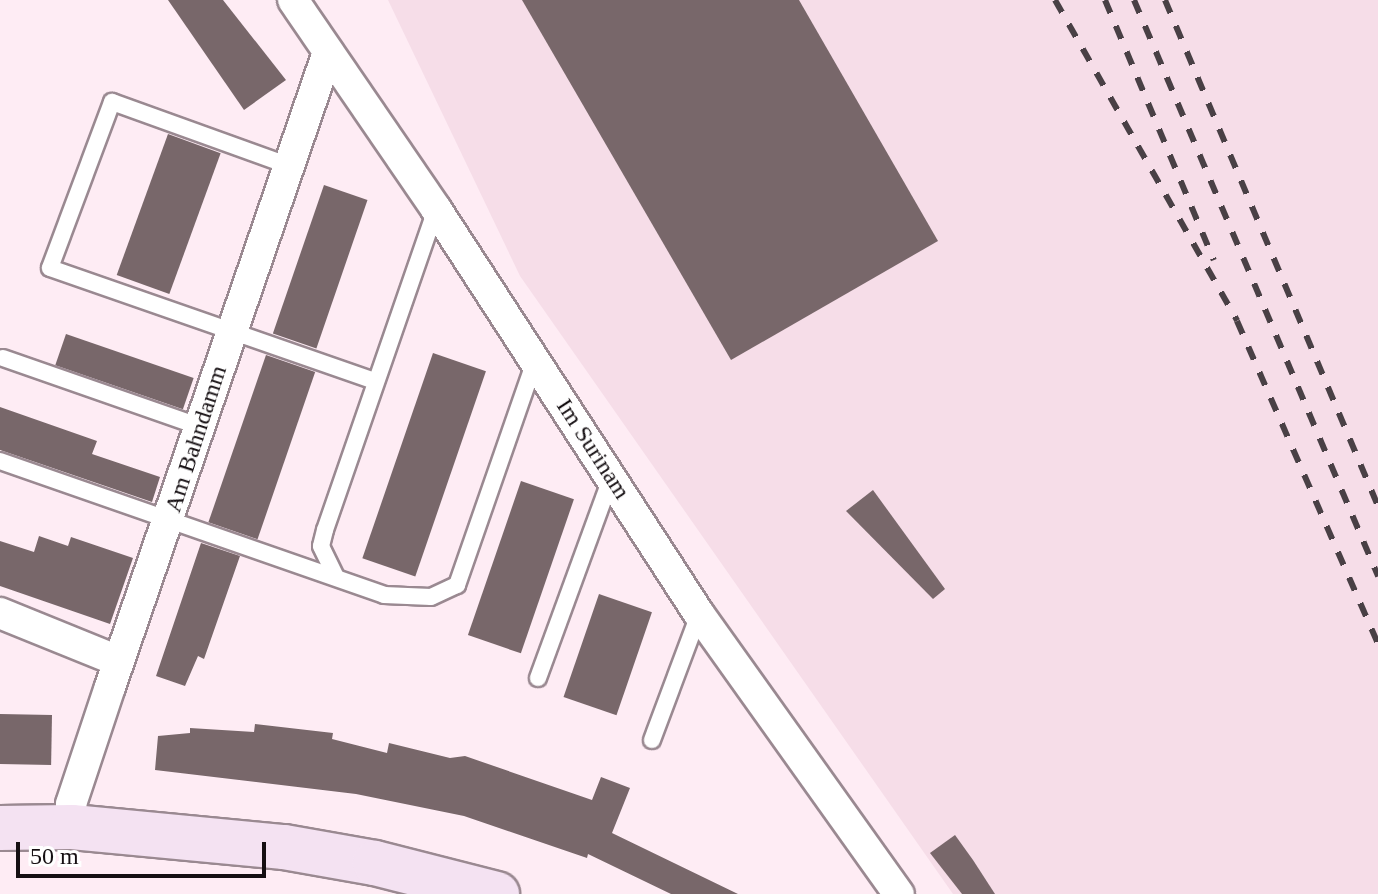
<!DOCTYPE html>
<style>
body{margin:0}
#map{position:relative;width:1378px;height:894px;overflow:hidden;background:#feecf4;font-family:"Times New Roman",serif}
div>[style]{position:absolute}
.built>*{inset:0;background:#f6dde8}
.building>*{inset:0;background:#78676a;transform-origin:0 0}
.roads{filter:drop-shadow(2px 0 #9a8991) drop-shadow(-2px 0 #9a8991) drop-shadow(0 2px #9a8991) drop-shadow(0 -2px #9a8991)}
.lane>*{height:16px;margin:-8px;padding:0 8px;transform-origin:8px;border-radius:8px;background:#fff}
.street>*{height:30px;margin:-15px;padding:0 15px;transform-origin:15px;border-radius:15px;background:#fff}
.secondary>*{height:44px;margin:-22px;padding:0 22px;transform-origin:22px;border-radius:22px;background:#f4e2f2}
.rail>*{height:6px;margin-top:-3px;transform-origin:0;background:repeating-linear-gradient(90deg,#494045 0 14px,transparent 0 28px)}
span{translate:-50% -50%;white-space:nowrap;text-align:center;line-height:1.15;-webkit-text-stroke:7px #fff;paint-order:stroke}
.street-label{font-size:24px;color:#150f12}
.scale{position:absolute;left:16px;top:842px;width:250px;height:36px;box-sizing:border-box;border:4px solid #150f12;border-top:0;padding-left:10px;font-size:24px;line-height:28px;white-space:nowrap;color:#150f12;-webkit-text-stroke:6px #fff;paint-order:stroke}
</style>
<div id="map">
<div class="built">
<div style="clip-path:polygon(388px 0,1378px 0,1378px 894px,953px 894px,520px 276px)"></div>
</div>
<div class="building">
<div style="clip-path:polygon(168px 0,223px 0,286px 80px,244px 110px)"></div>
<div style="clip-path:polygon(522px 0,799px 0,938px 241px,731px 360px)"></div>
<div style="left:168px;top:134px;width:56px;height:150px;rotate:20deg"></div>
<div style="left:324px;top:185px;width:46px;height:157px;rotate:19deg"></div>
<div style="left:66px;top:334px;width:135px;height:33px;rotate:19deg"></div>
<div style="left:433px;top:353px;width:56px;height:217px;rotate:19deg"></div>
<div style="left:266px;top:355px;width:52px;height:177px;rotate:19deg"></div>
<div style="clip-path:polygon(0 407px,97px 441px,92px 454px,160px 477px,152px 502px,0 450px)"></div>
<div style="left:521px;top:481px;width:56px;height:163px;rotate:19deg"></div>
<div style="clip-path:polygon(873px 490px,945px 589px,933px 599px,846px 511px)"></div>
<div style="clip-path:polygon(39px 536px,68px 546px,71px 537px,133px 558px,110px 624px,0 586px,0 541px,34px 552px)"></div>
<div style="clip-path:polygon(201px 543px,240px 556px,204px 659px,198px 656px,185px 686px,156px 676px)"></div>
<div style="left:599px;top:594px;width:56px;height:109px;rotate:19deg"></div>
<div style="left:0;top:714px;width:52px;height:50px;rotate:1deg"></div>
<div style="clip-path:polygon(255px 724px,333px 733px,332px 739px,387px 753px,389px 743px,450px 758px,465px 756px,592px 800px,601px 777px,630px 788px,612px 833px,738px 894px,671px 894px,588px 854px,587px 858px,464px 816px,356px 794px,155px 770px,158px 736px,190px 733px,190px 728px,254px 732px)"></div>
<div style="clip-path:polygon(955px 835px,973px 860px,995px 894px,962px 894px,930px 853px)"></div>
</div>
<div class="roads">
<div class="lane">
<div style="left:290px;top:166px;width:189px;rotate:-160.2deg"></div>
<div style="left:112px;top:102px;width:177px;rotate:110.5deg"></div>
<div style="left:50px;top:268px;width:343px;rotate:19.2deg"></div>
<div style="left:3px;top:358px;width:207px;rotate:19.2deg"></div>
<div style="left:0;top:461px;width:407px;rotate:19.2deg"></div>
<div style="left:384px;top:595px;width:47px;rotate:2.4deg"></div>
<div style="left:431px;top:597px;width:29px;rotate:-25deg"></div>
<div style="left:457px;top:585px;width:237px;rotate:-70.8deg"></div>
<div style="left:335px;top:575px;width:32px;rotate:-116deg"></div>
<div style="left:321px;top:546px;width:16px;rotate:-76deg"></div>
<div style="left:325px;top:530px;width:340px;rotate:-70.9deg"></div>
<div style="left:538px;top:678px;width:213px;rotate:-69.9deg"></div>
<div style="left:652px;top:740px;width:134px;rotate:-69.5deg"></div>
</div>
<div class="street">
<div style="left:293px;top:0;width:253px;rotate:55.6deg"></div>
<div style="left:436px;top:209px;width:483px;rotate:57deg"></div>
<div style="left:699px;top:614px;width:344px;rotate:54.5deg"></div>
<div style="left:0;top:613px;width:127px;rotate:22.1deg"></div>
<div style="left:72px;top:827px;width:23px;rotate:-92deg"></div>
<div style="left:71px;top:804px;width:123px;rotate:-71.6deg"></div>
<div style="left:110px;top:687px;width:671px;rotate:-71.05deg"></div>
</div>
<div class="secondary">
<div style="left:0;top:828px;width:72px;rotate:-0.8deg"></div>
<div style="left:72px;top:827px;width:213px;rotate:5.4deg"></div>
<div style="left:284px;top:847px;width:92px;rotate:10deg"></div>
<div style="left:375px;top:863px;width:126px;rotate:14.3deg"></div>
</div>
</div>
<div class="rail">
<div style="left:1055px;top:0;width:369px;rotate:60.4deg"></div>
<div style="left:1237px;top:321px;width:352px;rotate:66.4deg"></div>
<div style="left:1105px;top:0;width:282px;rotate:67.3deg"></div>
<div style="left:1134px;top:0;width:626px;rotate:67.04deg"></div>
<div style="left:1165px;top:0;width:549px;rotate:67.17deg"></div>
</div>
<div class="street-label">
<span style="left:196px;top:439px;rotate:-72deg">Am Bahndamm</span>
<span style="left:593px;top:449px;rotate:57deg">Im Surinam</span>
</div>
<div class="scale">50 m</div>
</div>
